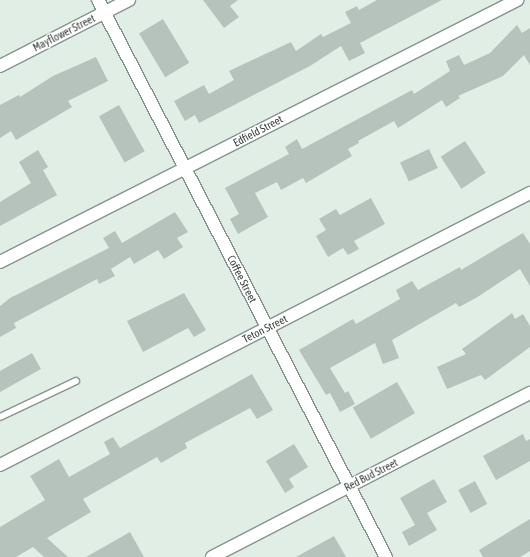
<!DOCTYPE html>
<style>
body{margin:0}
#map{position:relative;width:530px;height:557px;overflow:hidden;background:#e0eee6;font-family:"Asap Condensed",sans-serif}
div>[style]{position:absolute}
.building>*{inset:0;background:#b6c3bc;transform-origin:0 0}
.roads{filter:drop-shadow(1px 0 #86938c) drop-shadow(-1px 0 #86938c) drop-shadow(0 1px #86938c) drop-shadow(0 -1px #86938c)}
.service>*{height:6px;margin:-3px;padding:0 3px;transform-origin:3px;border-radius:3px;background:#fff}
.minor>*{height:12px;margin:-6px;padding:0 6px;transform-origin:6px;border-radius:6px;background:#fff}
span{translate:-50% -50%;white-space:nowrap;text-align:center;line-height:1.15;-webkit-text-stroke:3px #fff;paint-order:stroke}
.street-label{font-size:11px;color:#393f3c}
</style>
<div id="map">
<div class="building">
<div style="clip-path:polygon(203px 0,238px 0,230px 6px,239px 17px,224px 28px)"></div>
<div style="clip-path:polygon(377px 0,442px 0,360px 43px,365px 53px,349px 61px,341px 46px,310px 66px,199px 123px,195px 115px,185px 121px,174px 101px,204px 85px,209px 94px,234px 80px,229px 71px,291px 42px,296px 51px,321px 34px,323px 37px,351px 23px,345px 12px,357px 6px,359px 10px)"></div>
<div style="left:163px;top:19px;width:51px;height:28px;rotate:59deg"></div>
<div style="clip-path:polygon(517px 25px,522px 33px,530px 28px,530px 65px,524px 55px,503px 76px,458px 96px,460px 98px,446px 107px,442px 100px,398px 128px,394px 121px,358px 141px,359px 143px,348px 149px,352px 156px,306px 183px,303px 178px,281px 190px,277px 182px,255px 193px,268px 217px,238px 234px,230px 219px,239px 214px,225px 188px,289px 154px,285px 147px,297px 139px,302px 149px,412px 90px,414px 94px,450px 71px,446px 61px,459px 55px,464px 65px,490px 53px)"></div>
<div style="clip-path:polygon(96px 57px,108px 81px,68px 101px,72px 107px,16px 140px,11px 131px,0 138px,0 105px,19px 95px,20px 97px,53px 76px)"></div>
<div style="left:119px;top:105px;width:53px;height:23px;rotate:61deg"></div>
<div style="left:465px;top:141px;width:38px;height:29px;rotate:57deg"></div>
<div style="left:429px;top:149px;width:21px;height:32px;rotate:65deg"></div>
<div style="clip-path:polygon(38px 150px,48px 167px,43px 170px,57px 195px,0 226px,0 202px,31px 183px,19px 162px)"></div>
<div style="clip-path:polygon(371px 198px,385px 224px,354px 241px,359px 249px,348px 255px,343px 248px,328px 257px,316px 236px,326px 230px,319px 219px,336px 209px,340px 215px)"></div>
<div style="clip-path:polygon(175px 212px,188px 232px,177px 238px,183px 247px,164px 259px,158px 250px,134px 264px,130px 257px,111px 269px,115px 276px,99px 284px,97px 279px,14px 323px,16px 328px,0 337px,0 306px,10px 298px,109px 248px,103px 238px,115px 231px,122px 243px)"></div>
<div style="clip-path:polygon(523px 233px,530px 244px,530px 286px,520px 269px,476px 298px,459px 307px,456px 303px,392px 340px,399px 358px,383px 364px,375px 343px,330px 368px,345px 393px,348px 391px,355px 404px,340px 412px,330px 393px,326px 395px,299px 350px,353px 319px,356px 324px,400px 299px,396px 290px,412px 281px,418px 290px,460px 267px,461px 270px)"></div>
<div style="clip-path:polygon(184px 293px,206px 330px,194px 337px,188px 328px,143px 352px,127px 321px)"></div>
<div style="clip-path:polygon(512px 313px,515px 319px,523px 314px,530px 326px,530px 347px,485px 380px,481px 375px,447px 389px,437px 367px,466px 354px,462px 349px)"></div>
<div style="clip-path:polygon(32px 353px,41px 369px,0 392px,0 371px)"></div>
<div style="clip-path:polygon(252px 374px,273px 410px,257px 419px,250px 408px,185px 443px,187px 448px,161px 463px,157px 457px,83px 499px,91px 512px,47px 538px,68px 557px,44px 557px,33px 547px,16px 557px,0 557px,0 527px,45px 500px,30px 476px,59px 459px,69px 477px,110px 454px,104px 442px,113px 437px,120px 448px)"></div>
<div style="left:397px;top:382px;width:36px;height:51px;rotate:60deg"></div>
<div style="clip-path:polygon(523px 434px,526px 441px,530px 439px,530px 461px,496px 480px,483px 456px)"></div>
<div style="clip-path:polygon(294px 444px,308px 467px,289px 479px,294px 487px,285px 493px,266px 461px)"></div>
<div style="clip-path:polygon(434px 479px,447px 502px,427px 513px,437px 530px,409px 546px,402px 532px,415px 525px,400px 498px)"></div>
<div style="left:475px;top:481px;width:26px;height:19px;rotate:62deg"></div>
<div style="clip-path:polygon(530px 519px,530px 551px,520px 557px,483px 557px,479px 550px)"></div>
<div style="clip-path:polygon(130px 532px,144px 557px,86px 557px)"></div>
<div style="clip-path:polygon(334px 536px,346px 557px,296px 557px)"></div>
</div>
<div class="roads">
<div class="service">
<div style="left:0;top:417px;width:84px;rotate:-25.3deg"></div>
</div>
<div class="minor">
<div style="left:98px;top:0;width:627px;rotate:62.66deg"></div>
<div style="left:0;top:66px;width:145px;rotate:-27.1deg"></div>
<div style="left:0;top:262px;width:580px;rotate:-26.87deg"></div>
<div style="left:0;top:465px;width:596px;rotate:-27.17deg"></div>
<div style="left:212px;top:557px;width:358px;rotate:-27.3deg"></div>
</div>
</div>
<div class="street-label">
<span style="left:64px;top:33px;rotate:-27deg">Mayflower Street</span>
<span style="left:258px;top:131px;rotate:-28deg">Edfield Street</span>
<span style="left:242px;top:279px;rotate:63deg">Coffee Street</span>
<span style="left:265px;top:329px;rotate:-27deg">Teton Street</span>
<span style="left:371px;top:475px;rotate:-27deg">Red Bud Street</span>
</div>
</div>
